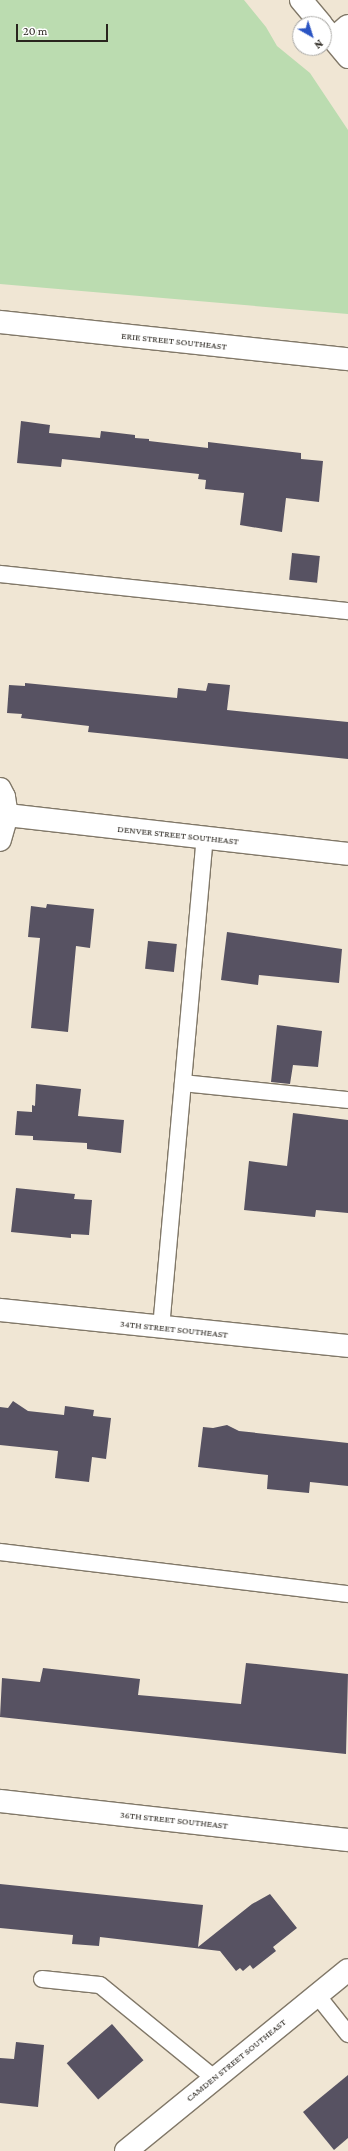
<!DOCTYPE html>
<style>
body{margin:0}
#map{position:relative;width:348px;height:2151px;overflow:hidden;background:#f0e6d4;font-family:"Crimson Pro",serif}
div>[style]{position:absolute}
.green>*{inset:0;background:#bbdcb0}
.building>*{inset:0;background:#575262;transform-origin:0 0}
.roads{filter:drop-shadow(1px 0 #817868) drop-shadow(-1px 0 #817868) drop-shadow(0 1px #817868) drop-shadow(0 -1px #817868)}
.service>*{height:16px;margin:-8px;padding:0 8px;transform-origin:8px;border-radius:8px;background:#fff}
.minor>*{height:22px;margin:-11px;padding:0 11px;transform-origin:11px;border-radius:11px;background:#fff}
.trunk>*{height:22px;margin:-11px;padding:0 11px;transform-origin:11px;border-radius:11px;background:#fff}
span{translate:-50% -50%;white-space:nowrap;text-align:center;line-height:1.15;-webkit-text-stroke:4px #fff;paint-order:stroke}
.street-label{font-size:10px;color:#29251e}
.north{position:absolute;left:292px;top:16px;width:40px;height:40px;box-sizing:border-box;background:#fff;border:1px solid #a9a8a5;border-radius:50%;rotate:141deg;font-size:11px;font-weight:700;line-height:16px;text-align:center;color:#29251e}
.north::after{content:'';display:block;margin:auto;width:14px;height:18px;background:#2a54c3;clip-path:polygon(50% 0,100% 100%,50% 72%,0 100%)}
.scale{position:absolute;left:16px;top:24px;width:92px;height:18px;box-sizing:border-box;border:2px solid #29251e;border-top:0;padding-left:5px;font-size:12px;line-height:14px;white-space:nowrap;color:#29251e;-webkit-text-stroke:3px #fff;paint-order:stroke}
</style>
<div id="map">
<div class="green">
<div style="clip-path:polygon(0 0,244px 0,266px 27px,277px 46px,310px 73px,348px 130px,348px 314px,0 284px)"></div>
</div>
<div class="building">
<div style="clip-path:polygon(21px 421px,50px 425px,49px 433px,100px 438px,101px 431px,135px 435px,135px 438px,149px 439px,149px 441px,208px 448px,208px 442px,301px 453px,301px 459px,323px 461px,319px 502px,286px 498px,282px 532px,240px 525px,244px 493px,205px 489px,206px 480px,198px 479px,199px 474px,62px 459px,61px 467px,17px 463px)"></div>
<div style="left:292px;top:553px;width:28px;height:27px;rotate:6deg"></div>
<div style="clip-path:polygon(25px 683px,177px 698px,178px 688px,206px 691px,208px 683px,230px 685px,227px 710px,348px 722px,348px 759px,88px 732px,89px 726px,21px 718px,22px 714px,7px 713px,9px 685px,25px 686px)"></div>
<div style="clip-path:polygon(47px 904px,94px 909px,90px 948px,76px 946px,68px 1032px,31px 1028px,40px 938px,28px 937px,31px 906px,46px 908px)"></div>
<div style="clip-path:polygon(227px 932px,342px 949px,339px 983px,259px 975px,258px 985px,221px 980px)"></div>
<div style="left:148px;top:941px;width:29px;height:28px;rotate:6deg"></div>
<div style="clip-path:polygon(277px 1025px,322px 1031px,318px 1067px,293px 1065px,290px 1084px,271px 1082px)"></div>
<div style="clip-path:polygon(36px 1084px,81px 1089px,78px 1116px,124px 1120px,121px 1153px,87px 1149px,87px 1143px,33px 1140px,33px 1136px,15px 1135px,17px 1111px,32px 1112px,32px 1105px,35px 1106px)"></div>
<div style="clip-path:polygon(293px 1113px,348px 1120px,348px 1213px,316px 1210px,315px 1217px,244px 1210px,249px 1161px,287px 1166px)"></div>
<div style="clip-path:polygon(16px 1188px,75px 1194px,74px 1199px,92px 1200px,89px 1235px,71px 1234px,71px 1238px,11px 1232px)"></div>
<div style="clip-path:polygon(13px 1401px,28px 1411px,64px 1415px,65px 1406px,94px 1410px,93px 1416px,111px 1418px,106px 1459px,92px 1457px,89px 1482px,55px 1478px,58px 1451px,0 1445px,0 1407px,8px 1408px)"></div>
<div style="clip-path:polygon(227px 1425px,239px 1431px,348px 1443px,348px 1486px,310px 1482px,309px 1493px,267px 1489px,268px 1475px,198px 1467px,203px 1427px,213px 1428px)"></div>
<div style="clip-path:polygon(246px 1663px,348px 1674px,346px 1754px,0 1717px,2px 1678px,40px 1682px,43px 1668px,140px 1679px,138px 1695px,241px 1704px)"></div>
<div style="clip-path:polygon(0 1884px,203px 1905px,198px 1947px,252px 1904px,270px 1894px,297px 1928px,273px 1947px,276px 1951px,253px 1969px,250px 1965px,243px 1971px,240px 1968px,236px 1971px,220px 1951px,100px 1937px,99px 1946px,72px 1944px,73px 1935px,0 1928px)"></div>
<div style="left:112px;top:2024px;width:48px;height:60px;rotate:49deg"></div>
<div style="clip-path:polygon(16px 2042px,44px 2045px,38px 2107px,0 2103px,0 2058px,14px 2059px)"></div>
<div style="clip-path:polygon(348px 2075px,348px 2138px,334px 2150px,303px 2112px)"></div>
</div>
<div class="roads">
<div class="service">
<div style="left:0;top:574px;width:350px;rotate:6.1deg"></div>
<div style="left:183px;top:1083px;width:166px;rotate:5.9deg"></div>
<div style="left:161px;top:1328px;width:492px;rotate:-84.9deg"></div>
<div style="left:0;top:1552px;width:351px;rotate:6.9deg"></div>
<div style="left:42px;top:1979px;width:58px;rotate:5.9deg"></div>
<div style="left:100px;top:1985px;width:147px;rotate:39.2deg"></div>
<div style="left:317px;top:1995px;width:50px;rotate:51.5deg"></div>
</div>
<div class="minor">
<div style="left:333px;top:39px;width:20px;rotate:-41deg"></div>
<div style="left:0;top:322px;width:350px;rotate:6.1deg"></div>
<div style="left:0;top:789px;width:9px;rotate:63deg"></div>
<div style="left:4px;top:797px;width:18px;rotate:81deg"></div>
<div style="left:7px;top:815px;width:26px;rotate:106deg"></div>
<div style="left:7px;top:815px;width:343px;rotate:6.5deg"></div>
<div style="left:0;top:1310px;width:350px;rotate:5.9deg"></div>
<div style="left:0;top:1801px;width:350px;rotate:6.4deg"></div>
<div style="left:126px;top:2151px;width:286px;rotate:-39.2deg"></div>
</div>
<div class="trunk">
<div style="left:301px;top:0;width:31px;rotate:50deg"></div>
<div style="left:324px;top:28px;width:38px;rotate:50deg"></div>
</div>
</div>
<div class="street-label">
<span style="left:174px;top:341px;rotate:6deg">ERIE STREET SOUTHEAST</span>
<span style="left:178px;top:835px;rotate:6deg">DENVER STREET SOUTHEAST</span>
<span style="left:174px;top:1329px;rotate:6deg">34TH STREET SOUTHEAST</span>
<span style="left:174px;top:1820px;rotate:6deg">36TH STREET SOUTHEAST</span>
<span style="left:236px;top:2060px;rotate:-39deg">CAMDEN STREET SOUTHEAST</span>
</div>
<div class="north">N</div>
<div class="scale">20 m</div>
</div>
